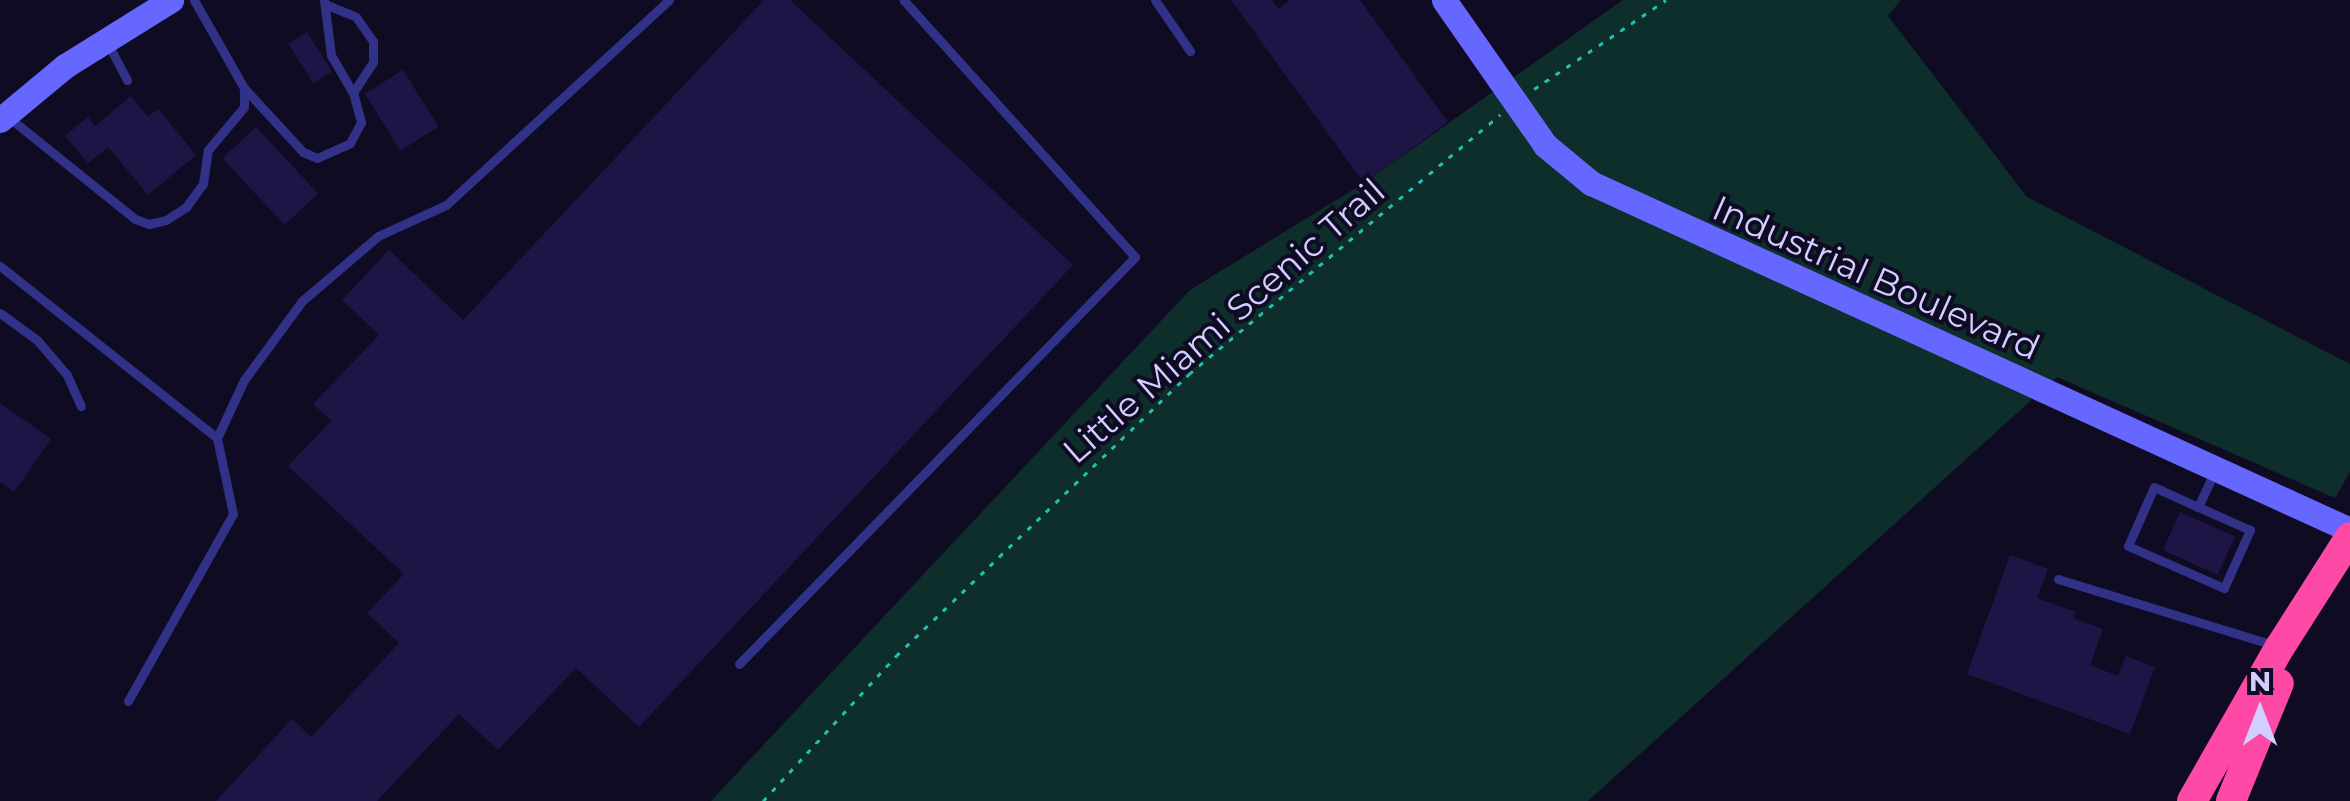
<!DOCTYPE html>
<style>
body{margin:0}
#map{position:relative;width:2350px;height:801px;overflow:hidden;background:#0f0b23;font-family:Montserrat,sans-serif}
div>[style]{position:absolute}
.green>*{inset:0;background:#0e2e2c}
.building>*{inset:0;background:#1e1546;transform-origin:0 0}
.path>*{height:2.5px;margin-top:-1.25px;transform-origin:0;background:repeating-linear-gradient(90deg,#21bfb0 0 5px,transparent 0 13px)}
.lane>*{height:9px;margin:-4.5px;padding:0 4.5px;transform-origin:4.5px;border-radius:4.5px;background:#313187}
.secondary>*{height:25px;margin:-12.5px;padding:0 12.5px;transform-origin:12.5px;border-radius:12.5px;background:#6567ff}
.highway>*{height:30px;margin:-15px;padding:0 15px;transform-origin:15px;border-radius:15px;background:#ff49a7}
span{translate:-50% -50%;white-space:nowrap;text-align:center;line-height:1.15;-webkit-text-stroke:8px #0f0b23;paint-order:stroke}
.street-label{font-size:35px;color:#d2ceff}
.north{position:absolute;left:2210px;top:661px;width:100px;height:100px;-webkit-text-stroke:8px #0f0b23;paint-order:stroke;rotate:0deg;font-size:28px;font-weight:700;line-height:40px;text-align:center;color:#d2ceff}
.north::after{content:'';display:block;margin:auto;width:35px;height:45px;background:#d2ceff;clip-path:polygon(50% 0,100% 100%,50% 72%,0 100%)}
</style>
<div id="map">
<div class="green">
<div style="clip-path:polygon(1623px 0,1901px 0,1888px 16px,2027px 197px,2350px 364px,2350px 472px,2335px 498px,2057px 377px,1588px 801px,711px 801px,1190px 290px,1364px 183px)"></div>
</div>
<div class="building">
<div style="clip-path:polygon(764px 0,790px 0,1073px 265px,639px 727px,576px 668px,498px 750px,459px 714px,377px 801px,216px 801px,292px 719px,311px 737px,399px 643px,367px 613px,404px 574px,288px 466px,331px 421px,313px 404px,379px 335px,342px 300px,389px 250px,463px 320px)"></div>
<div style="clip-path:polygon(1231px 0,1272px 0,1278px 9px,1290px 0,1360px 0,1448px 122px,1364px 183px)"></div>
<div style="left:307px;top:32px;width:47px;height:22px;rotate:58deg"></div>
<div style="left:403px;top:70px;width:67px;height:45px;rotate:58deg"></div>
<div style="clip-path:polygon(131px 96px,148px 117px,158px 109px,196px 155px,148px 195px,108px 147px,88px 163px,65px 136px,88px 117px,95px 126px)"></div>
<div style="left:256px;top:127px;width:91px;height:46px;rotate:47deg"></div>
<div style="clip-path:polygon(0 403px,51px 439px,14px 492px,0 482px)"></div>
<div style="left:2180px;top:512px;width:60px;height:42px;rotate:24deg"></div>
<div style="clip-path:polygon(2010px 555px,2048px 569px,2037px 598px,2076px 612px,2073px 618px,2103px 629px,2090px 665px,2118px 676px,2126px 656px,2155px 667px,2130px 734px,1967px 674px)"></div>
</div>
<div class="path">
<div style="left:1534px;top:89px;width:159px;rotate:-34deg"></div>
<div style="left:763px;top:801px;width:197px;rotate:-47.5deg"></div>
<div style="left:896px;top:656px;width:407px;rotate:-43.9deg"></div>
<div style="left:1189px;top:374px;width:405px;rotate:-39.8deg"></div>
</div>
<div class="lane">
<div style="left:1155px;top:0;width:62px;rotate:55.5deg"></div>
<div style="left:327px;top:5px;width:31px;rotate:22deg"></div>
<div style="left:356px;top:17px;width:29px;rotate:55deg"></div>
<div style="left:373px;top:41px;width:21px;rotate:90deg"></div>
<div style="left:373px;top:62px;width:37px;rotate:123deg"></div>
<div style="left:108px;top:44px;width:41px;rotate:62.2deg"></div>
<div style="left:244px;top:88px;width:87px;rotate:47.3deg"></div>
<div style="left:303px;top:152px;width:15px;rotate:23deg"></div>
<div style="left:317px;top:158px;width:36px;rotate:-24deg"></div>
<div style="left:350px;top:143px;width:24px;rotate:-62deg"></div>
<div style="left:361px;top:122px;width:30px;rotate:-105deg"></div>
<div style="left:353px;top:93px;width:44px;rotate:-120.1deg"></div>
<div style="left:331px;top:55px;width:55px;rotate:-97.3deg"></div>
<div style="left:7px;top:116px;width:164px;rotate:38.8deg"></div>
<div style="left:135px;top:219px;width:15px;rotate:20deg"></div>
<div style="left:149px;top:224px;width:17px;rotate:-13deg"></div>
<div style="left:166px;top:220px;width:24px;rotate:-33deg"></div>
<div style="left:186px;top:207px;width:29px;rotate:-54deg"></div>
<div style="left:203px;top:184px;width:34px;rotate:-82deg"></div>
<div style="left:208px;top:150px;width:56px;rotate:-50.1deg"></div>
<div style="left:244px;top:107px;width:19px;rotate:-90deg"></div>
<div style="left:244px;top:88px;width:101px;rotate:-119.6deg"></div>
<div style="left:0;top:266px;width:277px;rotate:38.4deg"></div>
<div style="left:0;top:313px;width:46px;rotate:36.1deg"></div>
<div style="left:37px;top:340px;width:46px;rotate:49.4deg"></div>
<div style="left:67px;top:375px;width:34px;rotate:66deg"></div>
<div style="left:2198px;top:507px;width:48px;rotate:-155.6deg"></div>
<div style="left:2154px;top:487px;width:64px;rotate:113.8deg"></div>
<div style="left:2128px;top:546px;width:105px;rotate:23.6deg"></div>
<div style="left:2224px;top:588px;width:64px;rotate:-65.9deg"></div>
<div style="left:2250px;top:530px;width:57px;rotate:-156.1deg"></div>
<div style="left:2198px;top:507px;width:38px;rotate:-65deg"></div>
<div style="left:2058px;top:579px;width:229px;rotate:17deg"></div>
<div style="left:739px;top:664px;width:568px;rotate:-45.78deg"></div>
<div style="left:1135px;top:257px;width:346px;rotate:-132deg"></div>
<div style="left:128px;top:701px;width:214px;rotate:-60.7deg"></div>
<div style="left:233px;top:514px;width:78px;rotate:-101.9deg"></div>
<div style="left:217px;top:438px;width:64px;rotate:-65deg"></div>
<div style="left:244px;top:380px;width:98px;rotate:-53.7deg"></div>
<div style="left:302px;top:301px;width:100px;rotate:-40.5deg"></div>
<div style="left:378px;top:236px;width:75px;rotate:-24.5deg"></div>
<div style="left:446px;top:205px;width:303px;rotate:-42.6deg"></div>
</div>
<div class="secondary">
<div style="left:1444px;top:0;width:177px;rotate:55.1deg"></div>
<div style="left:1545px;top:145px;width:60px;rotate:39.6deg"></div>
<div style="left:1591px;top:183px;width:835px;rotate:24.57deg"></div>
<div style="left:0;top:120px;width:85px;rotate:-39.7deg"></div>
<div style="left:65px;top:66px;width:125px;rotate:-31.9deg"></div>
</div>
<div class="highway">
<div style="left:2192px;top:801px;width:177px;rotate:-60.3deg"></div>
<div style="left:2280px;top:647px;width:130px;rotate:-57.5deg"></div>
<div style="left:2231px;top:801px;width:127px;rotate:-67.9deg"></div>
</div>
<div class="street-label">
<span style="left:1876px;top:278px;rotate:24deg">Industrial Boulevard</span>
<span style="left:1224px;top:321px;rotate:-41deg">Little Miami Scenic Trail</span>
</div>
<div class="north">N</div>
</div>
